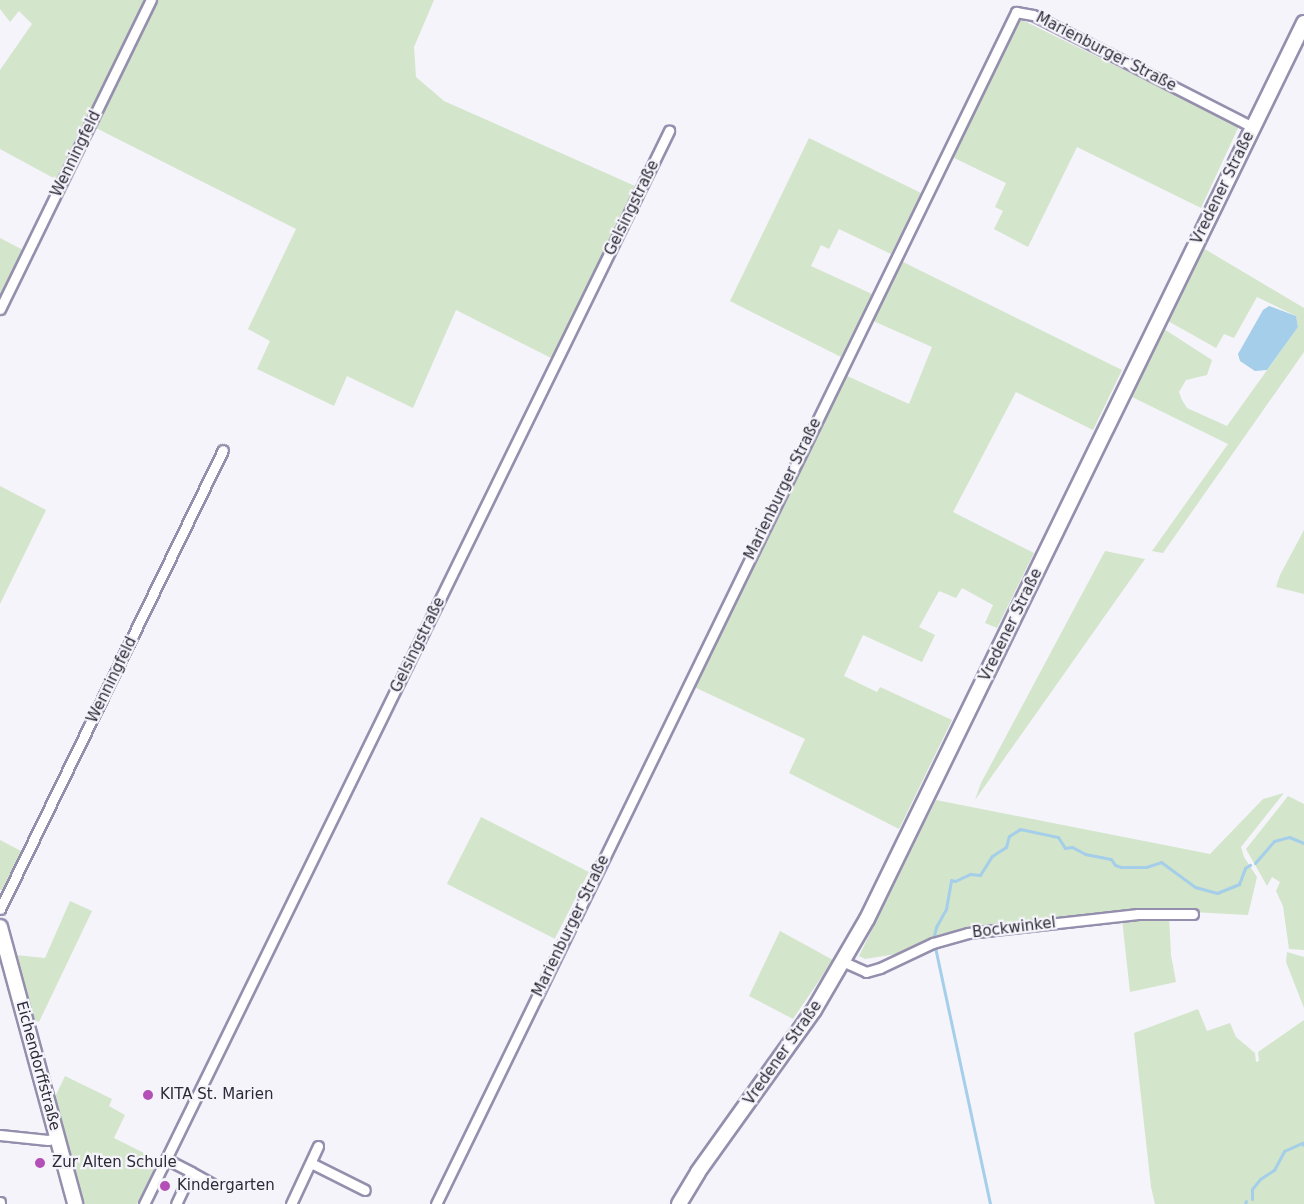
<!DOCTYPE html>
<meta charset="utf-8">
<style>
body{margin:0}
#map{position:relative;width:1304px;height:1204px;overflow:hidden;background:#f5f4fb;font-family:"DejaVu Sans",sans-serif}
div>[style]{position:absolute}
.green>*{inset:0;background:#d3e5ca;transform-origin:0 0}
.water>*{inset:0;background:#a4cee9}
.stream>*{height:3px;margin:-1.5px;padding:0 1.5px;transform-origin:1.5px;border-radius:1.5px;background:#a4cee9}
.roads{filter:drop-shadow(2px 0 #958fae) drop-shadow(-2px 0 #958fae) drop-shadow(0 2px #958fae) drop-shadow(0 -2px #958fae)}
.street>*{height:9px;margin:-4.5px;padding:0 4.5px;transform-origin:4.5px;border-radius:4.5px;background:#fff}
.secondary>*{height:14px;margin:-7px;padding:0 7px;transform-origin:7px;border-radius:7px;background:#fff}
.dots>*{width:16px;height:16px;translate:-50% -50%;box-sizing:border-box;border:3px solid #f5f4fb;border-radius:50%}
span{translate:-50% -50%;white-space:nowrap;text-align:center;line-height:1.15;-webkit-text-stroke:4.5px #f5f4fb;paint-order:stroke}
.street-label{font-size:15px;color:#2d2a37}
.poi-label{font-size:15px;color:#2d2a37}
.left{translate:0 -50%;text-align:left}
</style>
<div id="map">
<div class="green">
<div style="clip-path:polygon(0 0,146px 0,59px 181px,0 149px,0 70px,32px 24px,19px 11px,10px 22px,0 9px)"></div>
<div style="clip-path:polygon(157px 0,434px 0,414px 47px,416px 77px,444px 101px,635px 186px,553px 359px,456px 310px,413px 408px,347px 376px,334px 406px,257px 369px,270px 341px,248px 329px,296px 229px,96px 128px)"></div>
<div style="clip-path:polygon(1018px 18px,1239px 126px,1201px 208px,1077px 147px,1028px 247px,994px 229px,1003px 211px,995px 207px,1006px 183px,950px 156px)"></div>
<div style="clip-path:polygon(809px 138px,921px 193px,891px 254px,839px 229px,829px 249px,821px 245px,811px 266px,872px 294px,841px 357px,730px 301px)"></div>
<div style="clip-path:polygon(0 238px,23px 250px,0 300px)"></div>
<div style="clip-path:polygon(1203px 248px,1304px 308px,1304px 352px,1163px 553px,1152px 551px,1228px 444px,1130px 396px,1164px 329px,1212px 360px,1207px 375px,1186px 380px,1179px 392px,1182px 400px,1187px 408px,1227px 426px,1298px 327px,1296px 316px,1257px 297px,1234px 338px,1224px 334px,1216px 348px,1168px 321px)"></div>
<div style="clip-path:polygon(899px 260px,1122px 370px,1093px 430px,1016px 392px,953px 512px,1034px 553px,997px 628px,985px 623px,993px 605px,962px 588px,956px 598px,939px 591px,919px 627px,935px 635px,922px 662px,863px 635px,844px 676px,877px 692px,880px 687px,952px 720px,899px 829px,789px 773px,805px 739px,692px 686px,845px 375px,909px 404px,932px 347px,871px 320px)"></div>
<div style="clip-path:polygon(0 486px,46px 510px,0 604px)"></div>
<div style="clip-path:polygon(1304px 530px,1304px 594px,1276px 587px,1280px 575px)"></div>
<div style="clip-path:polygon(1105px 551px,1145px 559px,975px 800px,981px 783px)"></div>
<div style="clip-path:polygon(1284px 793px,1241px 847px,1244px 857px,1257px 877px,1248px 915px,1155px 910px,994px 925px,925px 942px,896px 954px,865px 959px,859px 956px,936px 800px,1210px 854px,1263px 799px)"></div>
<div style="clip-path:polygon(1288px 796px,1304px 804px,1304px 950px,1289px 949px,1283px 906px,1276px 891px,1280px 882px,1272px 877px,1267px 886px,1246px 849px)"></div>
<div style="left:481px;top:817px;width:121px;height:75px;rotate:27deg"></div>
<div style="clip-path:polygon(0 840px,23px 852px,3px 890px,0 890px)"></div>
<div style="clip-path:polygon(70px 901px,92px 911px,39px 1022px,32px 1019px,15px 955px,45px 958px)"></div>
<div style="clip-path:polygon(1169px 916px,1171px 955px,1176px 982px,1130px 992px,1122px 919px)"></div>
<div style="clip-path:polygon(780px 931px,833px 960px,793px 1019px,749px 996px)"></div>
<div style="clip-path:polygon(1287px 952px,1304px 957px,1304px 1008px,1286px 962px)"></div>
<div style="clip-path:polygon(1198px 1009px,1207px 1031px,1230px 1023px,1236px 1037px,1255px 1053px,1256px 1062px,1259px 1061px,1258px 1052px,1304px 1020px,1304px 1204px,1155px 1204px,1151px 1187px,1134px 1033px)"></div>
<div style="clip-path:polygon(65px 1076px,112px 1099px,109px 1106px,125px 1115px,114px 1138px,158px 1160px,137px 1204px,83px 1204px,54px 1099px)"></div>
</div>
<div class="water">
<div style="clip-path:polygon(1269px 306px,1296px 316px,1298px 327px,1267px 370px,1255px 371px,1240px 361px,1238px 354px,1263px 310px)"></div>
</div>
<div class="stream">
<div style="left:1255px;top:863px;width:29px;rotate:-49deg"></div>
<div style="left:1274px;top:841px;width:16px;rotate:-15deg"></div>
<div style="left:1289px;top:837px;width:16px;rotate:22deg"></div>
<div style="left:933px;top:940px;width:13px;rotate:-77deg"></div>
<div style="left:936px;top:927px;width:21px;rotate:-61deg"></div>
<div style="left:946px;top:909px;width:29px;rotate:-80deg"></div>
<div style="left:951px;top:880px;width:4px;rotate:14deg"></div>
<div style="left:955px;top:881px;width:17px;rotate:-25deg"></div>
<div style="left:970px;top:874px;width:10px;rotate:6deg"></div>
<div style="left:980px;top:875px;width:22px;rotate:-58deg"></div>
<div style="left:992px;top:856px;width:17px;rotate:-33deg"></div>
<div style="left:1006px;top:847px;width:11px;rotate:-75deg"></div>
<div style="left:1009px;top:836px;width:13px;rotate:-32deg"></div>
<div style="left:1020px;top:829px;width:39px;rotate:12deg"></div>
<div style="left:1058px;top:837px;width:13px;rotate:58deg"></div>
<div style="left:1065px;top:848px;width:7px;rotate:-8deg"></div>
<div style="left:1072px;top:847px;width:15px;rotate:28deg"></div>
<div style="left:1085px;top:854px;width:26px;rotate:11deg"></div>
<div style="left:1111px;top:859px;width:7px;rotate:56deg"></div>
<div style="left:1115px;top:865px;width:6px;rotate:18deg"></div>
<div style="left:1121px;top:867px;width:25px"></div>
<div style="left:1146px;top:867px;width:16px;rotate:-18deg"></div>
<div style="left:1161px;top:862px;width:42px;rotate:36.3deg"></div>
<div style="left:1195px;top:887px;width:23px;rotate:15deg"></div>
<div style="left:1217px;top:893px;width:24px;rotate:-22deg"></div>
<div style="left:1239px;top:884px;width:17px;rotate:-69deg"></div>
<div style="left:1245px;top:868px;width:6px;rotate:-31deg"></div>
<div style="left:935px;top:947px;width:263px;rotate:77.9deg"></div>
<div style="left:1252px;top:1199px;width:10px;rotate:-90deg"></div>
<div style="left:1252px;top:1189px;width:13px;rotate:-51deg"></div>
<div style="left:1260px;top:1179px;width:17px;rotate:-33deg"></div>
<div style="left:1274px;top:1170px;width:21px;rotate:-62deg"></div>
<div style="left:1284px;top:1151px;width:20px;rotate:-24deg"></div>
<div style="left:1302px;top:1143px;width:3px;rotate:45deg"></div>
<div style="left:1245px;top:1204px;width:3px;rotate:-72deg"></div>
</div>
<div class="roads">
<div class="street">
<div style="left:0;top:309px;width:344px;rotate:-64deg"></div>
<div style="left:0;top:909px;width:510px;rotate:-64.09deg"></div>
<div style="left:844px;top:962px;width:24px;rotate:24deg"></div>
<div style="left:866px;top:972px;width:15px;rotate:-16deg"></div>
<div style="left:880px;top:968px;width:59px;rotate:-25.3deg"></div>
<div style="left:933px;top:943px;width:36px;rotate:-16deg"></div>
<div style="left:968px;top:933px;width:171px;rotate:-6.4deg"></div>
<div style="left:1138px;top:914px;width:55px"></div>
<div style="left:0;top:1135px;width:48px;rotate:5.9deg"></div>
<div style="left:48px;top:1140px;width:9px;rotate:-13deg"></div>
<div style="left:166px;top:1159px;width:28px;rotate:27deg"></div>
<div style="left:191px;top:1172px;width:35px;rotate:115deg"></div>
<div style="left:311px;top:1163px;width:60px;rotate:26.6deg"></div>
<div style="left:191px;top:1172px;width:23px;rotate:29deg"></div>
<div style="left:0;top:1202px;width:2px;rotate:90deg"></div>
<div style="left:144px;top:1204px;width:1195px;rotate:-63.93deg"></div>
<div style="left:291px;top:1204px;width:64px;rotate:-65deg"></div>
<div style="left:436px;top:1204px;width:1326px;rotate:-64.05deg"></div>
<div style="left:1016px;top:12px;width:17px;rotate:10deg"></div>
<div style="left:1033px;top:15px;width:247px;rotate:27deg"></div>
</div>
<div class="secondary">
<div style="left:0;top:927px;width:287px;rotate:74.8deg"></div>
<div style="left:679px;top:1204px;width:37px;rotate:-59deg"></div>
<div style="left:698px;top:1172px;width:199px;rotate:-54.4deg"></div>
<div style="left:814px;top:1010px;width:105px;rotate:-59.8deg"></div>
<div style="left:867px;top:919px;width:997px;rotate:-64deg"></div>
</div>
</div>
<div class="dots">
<div style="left:148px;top:1095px;background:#b34fb6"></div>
<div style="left:40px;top:1163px;background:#b34fb6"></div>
<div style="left:165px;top:1186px;background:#b34fb6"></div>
</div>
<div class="street-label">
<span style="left:1106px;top:52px;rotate:27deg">Marienburger Straße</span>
<span style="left:76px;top:154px;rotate:-64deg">Wenningfeld</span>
<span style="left:1223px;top:188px;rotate:-64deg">Vredener Straße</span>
<span style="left:632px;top:208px;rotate:-64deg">Gelsingstraße</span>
<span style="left:783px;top:489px;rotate:-64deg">Marienburger Straße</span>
<span style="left:1011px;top:625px;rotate:-64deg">Vredener Straße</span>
<span style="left:418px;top:645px;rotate:-64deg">Gelsingstraße</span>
<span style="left:112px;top:680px;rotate:-64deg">Wenningfeld</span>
<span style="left:571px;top:926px;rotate:-64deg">Marienburger Straße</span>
<span style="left:1014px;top:928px;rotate:-7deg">Bockwinkel</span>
<span style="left:783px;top:1053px;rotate:-55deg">Vredener Straße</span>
<span style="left:38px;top:1066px;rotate:75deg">Eichendorffstraße</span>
</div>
<div class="poi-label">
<span class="left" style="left:160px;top:1095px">KITA St. Marien</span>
<span class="left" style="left:52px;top:1163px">Zur Alten Schule</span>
<span class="left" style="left:177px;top:1186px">Kindergarten</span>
</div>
</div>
